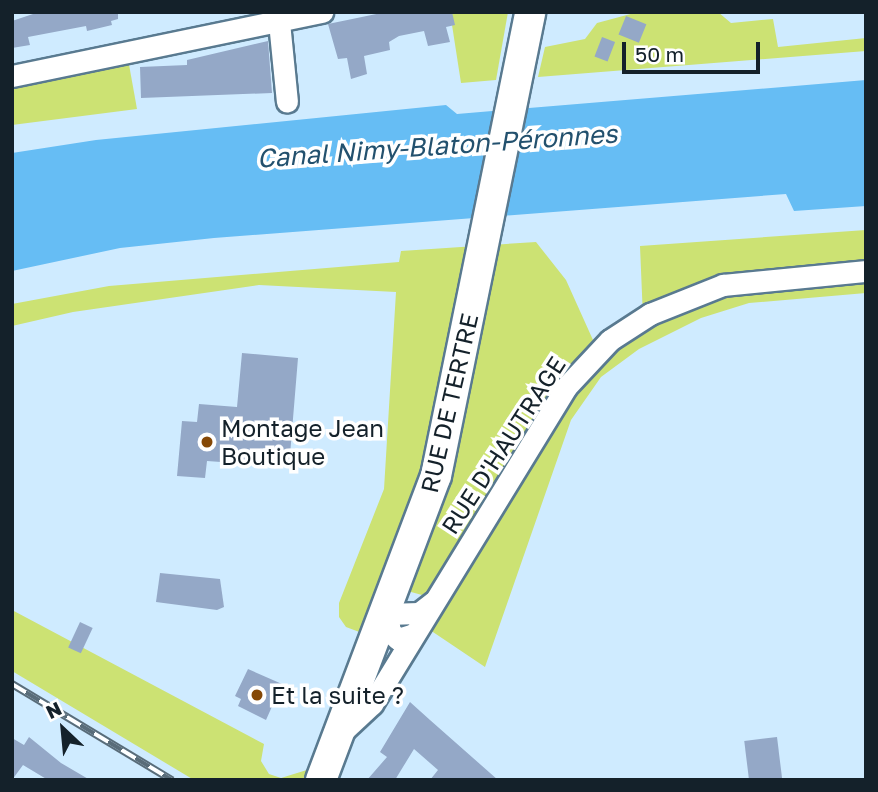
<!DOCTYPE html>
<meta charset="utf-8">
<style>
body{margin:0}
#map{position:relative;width:878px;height:792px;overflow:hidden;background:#cfebff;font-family:"Golos Text",sans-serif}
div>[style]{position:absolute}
.green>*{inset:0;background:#cce273}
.water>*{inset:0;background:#66bdf4}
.building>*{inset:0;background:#94a8c7;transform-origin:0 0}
.roads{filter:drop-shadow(2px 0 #597a90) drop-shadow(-2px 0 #597a90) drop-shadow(0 2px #597a90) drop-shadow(0 -2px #597a90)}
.street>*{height:21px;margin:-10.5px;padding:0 10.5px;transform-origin:10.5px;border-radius:10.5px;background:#fff}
.secondary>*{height:30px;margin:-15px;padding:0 15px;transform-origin:15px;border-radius:15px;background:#fff}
.rail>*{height:8px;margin-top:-4px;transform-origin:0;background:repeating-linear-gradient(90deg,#fff 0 16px,#596c79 0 32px);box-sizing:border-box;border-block:2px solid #596c79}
.dots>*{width:19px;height:19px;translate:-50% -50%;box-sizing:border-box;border:4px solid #fff;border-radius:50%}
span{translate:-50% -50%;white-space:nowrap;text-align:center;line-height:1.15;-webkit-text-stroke:7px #fff;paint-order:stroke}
.street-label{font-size:24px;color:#14212a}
.poi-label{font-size:24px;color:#14212a}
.left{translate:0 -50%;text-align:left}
.water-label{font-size:26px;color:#23516e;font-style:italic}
.frame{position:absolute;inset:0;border:14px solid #14212a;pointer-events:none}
.north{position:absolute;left:28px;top:694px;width:70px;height:70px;-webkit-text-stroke:5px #fff;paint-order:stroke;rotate:334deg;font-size:19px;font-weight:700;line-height:28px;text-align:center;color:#14212a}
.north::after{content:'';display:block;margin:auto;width:24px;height:32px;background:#14212a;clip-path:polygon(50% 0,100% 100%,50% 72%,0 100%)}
.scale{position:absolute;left:622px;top:42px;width:138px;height:32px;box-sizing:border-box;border:4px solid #14212a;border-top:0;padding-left:9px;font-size:21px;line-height:24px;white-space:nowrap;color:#14212a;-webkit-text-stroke:5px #fff;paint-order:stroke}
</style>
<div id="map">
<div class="green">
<div style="clip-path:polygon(450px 12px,508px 12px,496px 80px,461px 83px)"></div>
<div style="clip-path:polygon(638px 12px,718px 12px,731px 23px,773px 19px,778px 47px,866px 38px,866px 51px,538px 77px,545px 47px,585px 39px,597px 23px)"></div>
<div style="clip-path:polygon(128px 59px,137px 109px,12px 125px,12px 84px)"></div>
<div style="clip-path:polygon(866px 230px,866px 293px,749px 303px,701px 318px,639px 349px,601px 377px,571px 420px,485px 667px,427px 628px,578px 383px,643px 318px,640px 246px)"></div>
<div style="clip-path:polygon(536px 242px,566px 280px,593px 340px,557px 381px,432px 588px,422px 595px,382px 584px,362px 633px,346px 627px,339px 617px,339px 603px,384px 489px,396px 292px,259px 285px,73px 312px,12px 326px,12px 304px,109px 286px,399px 262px,401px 251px)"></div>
<div style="clip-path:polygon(12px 610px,264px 744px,261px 761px,269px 774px,281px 778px,310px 769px,305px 780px,194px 780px,12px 671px)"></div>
</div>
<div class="water">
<div style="clip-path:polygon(866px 80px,866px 206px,794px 211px,786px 194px,214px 238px,120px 248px,12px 271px,12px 153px,96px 140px,446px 105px,457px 114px)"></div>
</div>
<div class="building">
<div style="clip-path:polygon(39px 12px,118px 12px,118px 19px,111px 21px,112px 25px,87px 31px,86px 26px,28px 37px,30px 45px,12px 48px,12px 21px)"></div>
<div style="clip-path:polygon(386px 12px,452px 12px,455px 25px,446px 27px,450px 42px,428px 46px,424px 31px,399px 36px,389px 42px,390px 50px,364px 56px,367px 74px,351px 79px,347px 58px,338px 59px,328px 24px)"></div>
<div style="left:626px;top:16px;width:22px;height:20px;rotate:22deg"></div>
<div style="left:602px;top:37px;width:14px;height:21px;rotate:21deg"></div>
<div style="clip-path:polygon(268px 41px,272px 93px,141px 98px,140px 67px,187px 65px,187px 60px)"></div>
<div style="clip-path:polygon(242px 353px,298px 358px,289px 467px,207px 461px,205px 478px,177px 476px,182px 421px,197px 422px,199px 404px,237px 407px)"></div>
<div style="clip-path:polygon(160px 573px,220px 579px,224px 607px,217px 610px,156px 602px)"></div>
<div style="left:80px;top:622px;width:14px;height:28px;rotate:25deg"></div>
<div style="clip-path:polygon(248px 669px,282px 684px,266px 720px,238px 706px,241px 699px,235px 696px)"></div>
<div style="clip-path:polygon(410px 702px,430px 720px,498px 780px,430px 780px,438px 770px,414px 749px,395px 780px,367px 780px,387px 757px,380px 752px)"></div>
<div style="clip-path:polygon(29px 737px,61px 763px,90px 780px,48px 780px,23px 765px,12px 780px,12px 738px,24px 745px)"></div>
<div style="left:777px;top:737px;width:43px;height:33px;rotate:83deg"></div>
</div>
<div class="roads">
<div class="street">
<div style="left:278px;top:12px;width:90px;rotate:84.3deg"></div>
<div style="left:12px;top:76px;width:317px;rotate:-11.7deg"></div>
<div style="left:414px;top:634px;width:17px;rotate:163deg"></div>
<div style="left:398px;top:639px;width:11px;rotate:-139deg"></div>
<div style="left:390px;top:632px;width:18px;rotate:-99deg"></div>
<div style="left:387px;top:614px;width:32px;rotate:-2deg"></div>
<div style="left:419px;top:613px;width:18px;rotate:-38deg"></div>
<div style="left:342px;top:732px;width:41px;rotate:-43deg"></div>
<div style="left:372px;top:704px;width:372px;rotate:-58.5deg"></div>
<div style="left:566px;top:387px;width:64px;rotate:-46.9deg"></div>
<div style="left:610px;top:340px;width:48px;rotate:-33deg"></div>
<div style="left:650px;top:314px;width:79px;rotate:-21.7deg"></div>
<div style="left:723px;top:285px;width:144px;rotate:-5.6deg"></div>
</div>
<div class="secondary">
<div style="left:321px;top:780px;width:325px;rotate:-69.3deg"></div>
<div style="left:436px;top:476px;width:473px;rotate:-78.5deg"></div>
</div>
</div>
<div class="rail">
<div style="left:12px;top:684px;width:187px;rotate:31deg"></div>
</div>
<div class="dots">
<div style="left:207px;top:442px;background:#854806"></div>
<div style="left:257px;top:695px;background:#854806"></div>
</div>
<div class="street-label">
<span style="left:449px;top:403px;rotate:-77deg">RUE DE TERTRE</span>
<span style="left:503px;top:445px;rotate:-57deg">RUE D'HAUTRAGE</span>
</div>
<div class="poi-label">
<span class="left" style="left:221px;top:442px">Montage Jean<br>Boutique</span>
<span class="left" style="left:271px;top:695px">Et la suite ?</span>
</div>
<div class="water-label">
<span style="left:437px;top:146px;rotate:-4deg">Canal Nimy-Blaton-Péronnes</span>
</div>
<div class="frame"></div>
<div class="north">N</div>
<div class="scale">50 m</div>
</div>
